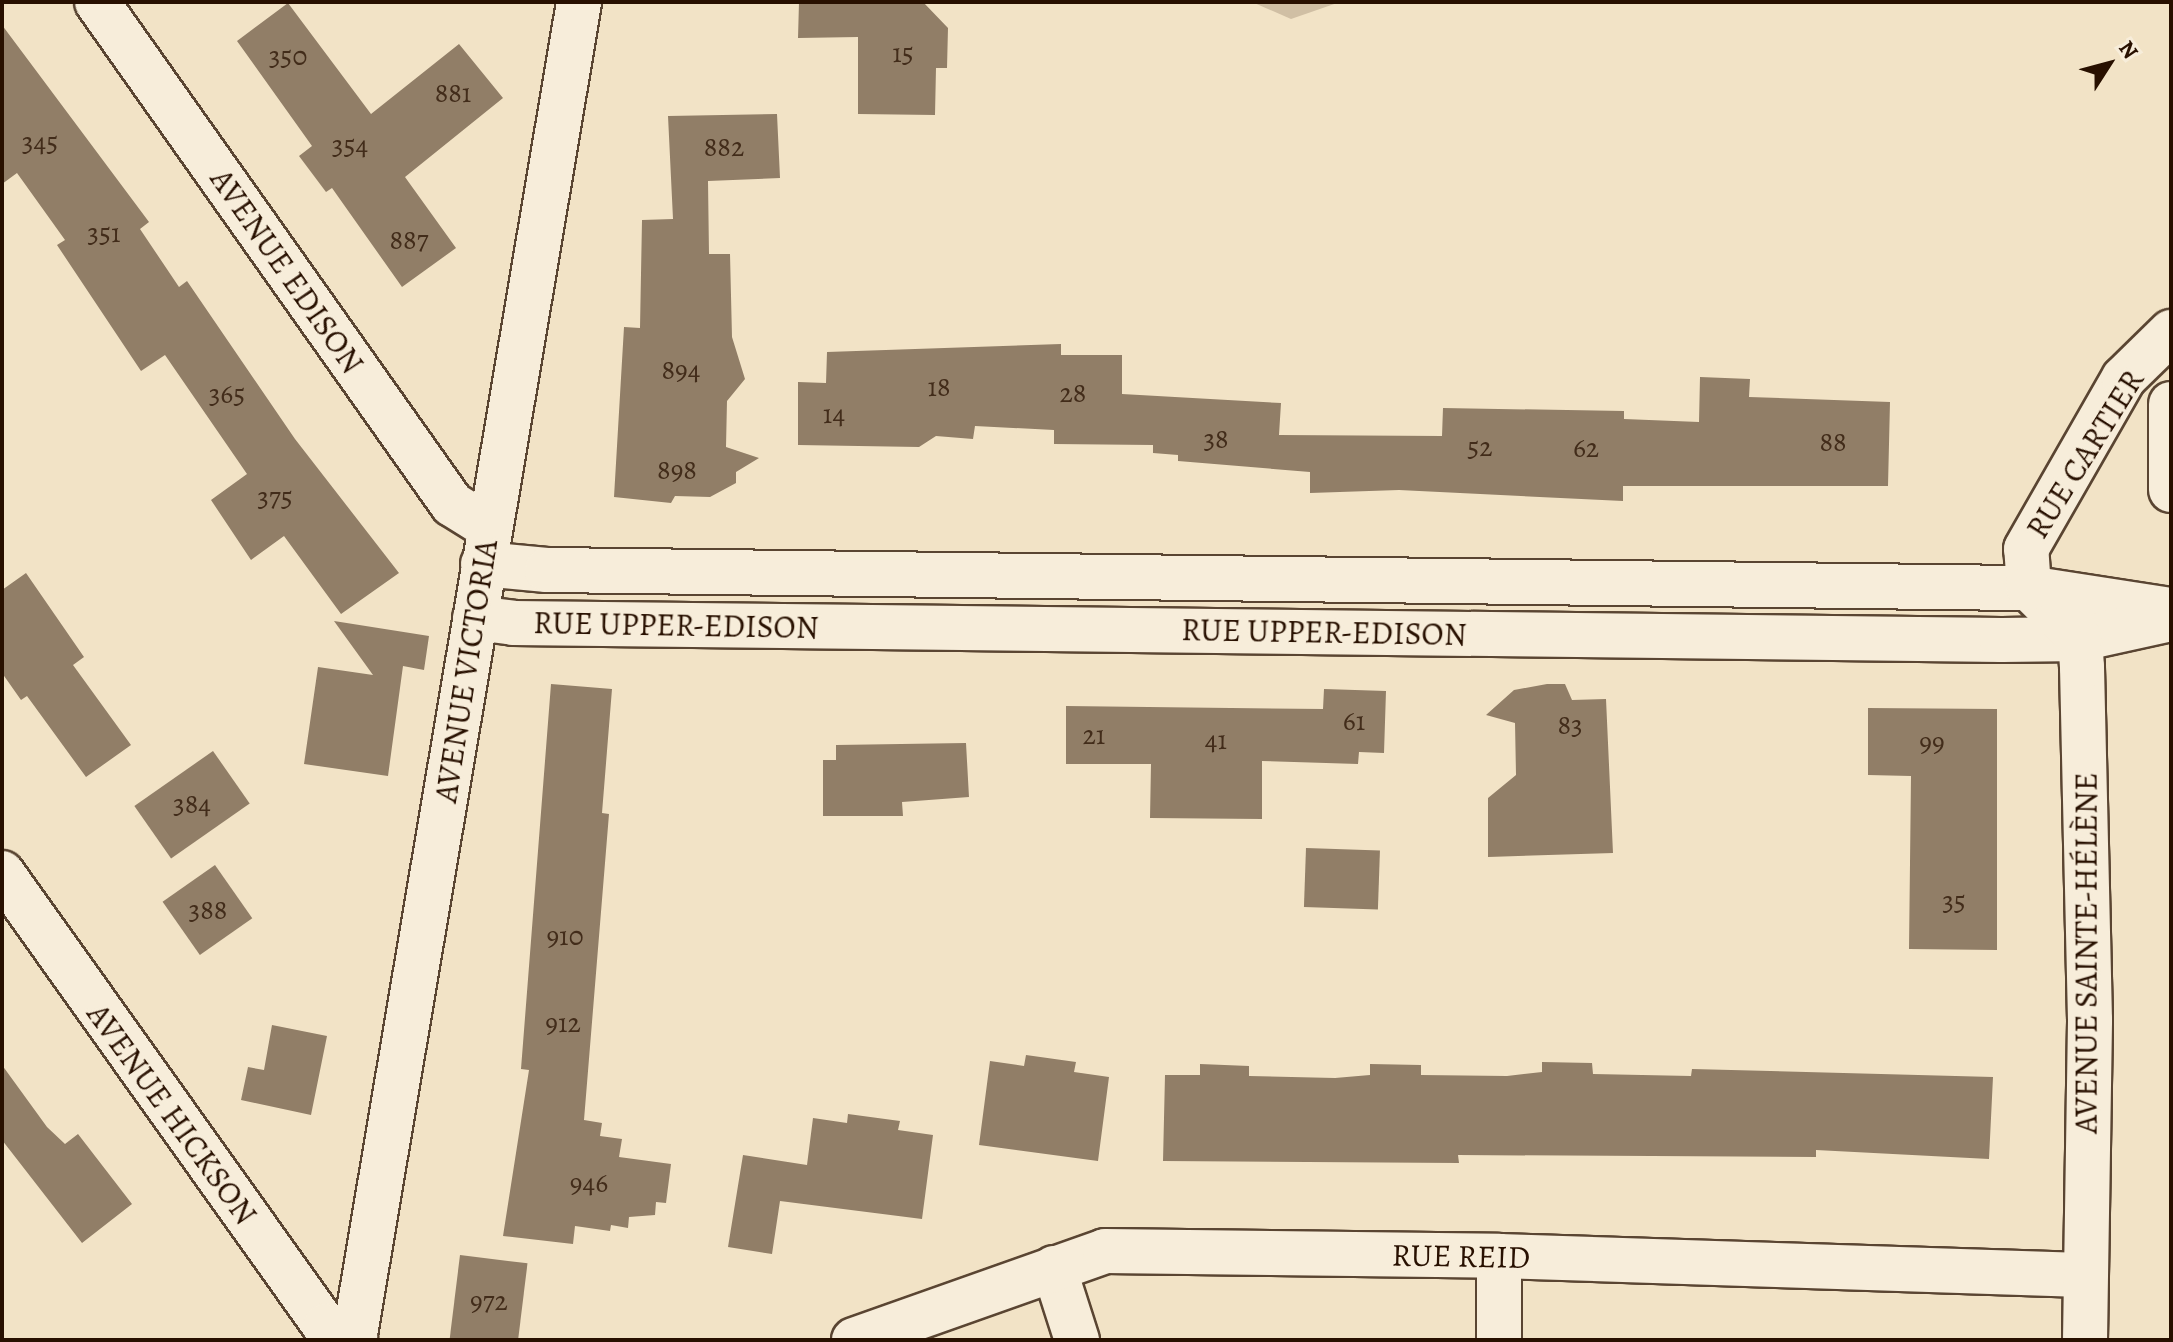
<!DOCTYPE html>
<meta charset="utf-8">
<style>
body{margin:0}
#map{position:relative;width:2173px;height:1342px;overflow:hidden;background:#f2e3c6;font-family:Alegreya,serif}
div>[style]{position:absolute}
.green>*{inset:0;background:#d0bfa4}
.building>*{inset:0;background:#917e67;transform-origin:0 0}
.roads{filter:drop-shadow(2px 0 #5a4532) drop-shadow(-2px 0 #5a4532) drop-shadow(0 2px #5a4532) drop-shadow(0 -2px #5a4532)}
.minor>*{height:44px;margin:-22px;padding:0 22px;transform-origin:22px;border-radius:22px;background:#f7edda}
span{translate:-50% -50%;white-space:nowrap;text-align:center;line-height:1.15;-webkit-text-stroke:6px #f7edda;paint-order:stroke}
.number-label{font-size:28px;color:#422c1a}
.number-label span{-webkit-text-stroke-width:0}
.street-label{font-size:32px;color:#281000}
.frame{position:absolute;inset:0;border:4px solid #281000;pointer-events:none}
.north{position:absolute;left:2069px;top:24px;width:80px;height:80px;-webkit-text-stroke:6px #f7edda;paint-order:stroke;rotate:54deg;font-size:22px;font-weight:700;line-height:32px;text-align:center;color:#281000}
.north::after{content:'';display:block;margin:auto;width:28px;height:36px;background:#281000;clip-path:polygon(50% 0,100% 100%,50% 72%,0 100%)}
</style>
<div id="map">
<div class="green">
<div style="clip-path:polygon(1252px 2px,1340px 2px,1291px 19px)"></div>
</div>
<div class="building">
<div style="clip-path:polygon(799px 2px,923px 2px,948px 28px,947px 68px,936px 68px,935px 115px,858px 114px,858px 37px,798px 38px)"></div>
<div style="clip-path:polygon(288px 3px,371px 114px,459px 44px,503px 98px,405px 177px,456px 248px,402px 287px,332px 188px,326px 192px,299px 156px,312px 146px,237px 41px)"></div>
<div style="clip-path:polygon(2px 25px,149px 222px,140px 229px,179px 287px,187px 281px,295px 439px,399px 573px,341px 614px,284px 536px,251px 560px,211px 500px,247px 474px,165px 355px,141px 371px,57px 245px,65px 240px,17px 173px,2px 184px)"></div>
<div style="clip-path:polygon(777px 114px,780px 178px,708px 181px,709px 254px,730px 254px,732px 337px,745px 379px,727px 401px,726px 447px,759px 458px,736px 472px,736px 483px,710px 497px,675px 496px,671px 503px,614px 497px,624px 327px,640px 328px,642px 220px,673px 219px,668px 116px)"></div>
<div style="clip-path:polygon(1061px 344px,1061px 355px,1122px 355px,1122px 394px,1281px 403px,1279px 435px,1442px 436px,1443px 408px,1624px 411px,1624px 419px,1699px 422px,1700px 377px,1750px 379px,1749px 397px,1890px 402px,1888px 486px,1623px 486px,1623px 501px,1399px 490px,1310px 493px,1310px 472px,1178px 461px,1178px 455px,1153px 453px,1153px 445px,1054px 444px,1054px 430px,975px 426px,973px 439px,936px 436px,919px 447px,798px 445px,798px 382px,826px 383px,827px 352px)"></div>
<div style="clip-path:polygon(26px 573px,84px 657px,73px 665px,131px 745px,86px 777px,27px 696px,21px 700px,2px 673px,2px 590px)"></div>
<div style="clip-path:polygon(334px 621px,429px 636px,424px 670px,403px 666px,388px 776px,304px 764px,318px 667px,373px 675px)"></div>
<div style="clip-path:polygon(551px 684px,612px 689px,602px 813px,609px 814px,584px 1120px,602px 1123px,600px 1136px,622px 1139px,619px 1157px,671px 1164px,666px 1203px,656px 1202px,655px 1215px,629px 1217px,628px 1228px,611px 1225px,610px 1231px,575px 1226px,573px 1244px,503px 1236px,529px 1070px,521px 1069px)"></div>
<div style="clip-path:polygon(1547px 684px,1565px 684px,1572px 700px,1606px 699px,1613px 853px,1488px 857px,1488px 798px,1516px 775px,1515px 723px,1486px 715px,1514px 690px)"></div>
<div style="clip-path:polygon(1324px 689px,1386px 691px,1384px 753px,1359px 752px,1358px 764px,1262px 761px,1262px 819px,1150px 818px,1151px 764px,1066px 764px,1066px 706px,1323px 709px)"></div>
<div style="clip-path:polygon(1868px 708px,1997px 709px,1997px 950px,1909px 949px,1911px 776px,1868px 775px)"></div>
<div style="clip-path:polygon(966px 743px,969px 797px,902px 802px,903px 816px,823px 816px,823px 760px,836px 760px,836px 745px)"></div>
<div style="left:213px;top:751px;width:64px;height:96px;rotate:55deg"></div>
<div style="left:1306px;top:848px;width:74px;height:59px;rotate:2deg"></div>
<div style="left:215px;top:865px;width:65px;height:64px;rotate:55deg"></div>
<div style="clip-path:polygon(272px 1025px,327px 1036px,311px 1115px,241px 1100px,248px 1067px,264px 1070px)"></div>
<div style="clip-path:polygon(1026px 1055px,1076px 1062px,1074px 1072px,1109px 1077px,1098px 1161px,979px 1145px,990px 1061px,1024px 1066px)"></div>
<div style="clip-path:polygon(1542px 1062px,1592px 1063px,1593px 1074px,1691px 1076px,1692px 1069px,1993px 1077px,1989px 1159px,1816px 1150px,1816px 1157px,1458px 1155px,1459px 1163px,1163px 1161px,1165px 1075px,1200px 1075px,1200px 1064px,1249px 1066px,1249px 1076px,1335px 1078px,1370px 1075px,1370px 1064px,1421px 1065px,1421px 1075px,1507px 1076px,1542px 1072px)"></div>
<div style="clip-path:polygon(2px 1065px,47px 1127px,65px 1144px,78px 1134px,132px 1204px,82px 1243px,2px 1140px)"></div>
<div style="clip-path:polygon(848px 1114px,900px 1121px,898px 1130px,933px 1135px,922px 1219px,780px 1201px,772px 1254px,728px 1247px,743px 1155px,807px 1165px,813px 1118px,847px 1123px)"></div>
<div style="left:460px;top:1255px;width:68px;height:86px;rotate:7deg"></div>
</div>
<div class="roads">
<div class="minor">
<div style="left:97px;top:2px;width:615px;rotate:54.73deg"></div>
<div style="left:452px;top:504px;width:44px;rotate:31.9deg"></div>
<div style="left:2171px;top:404px;width:86px;rotate:90deg"></div>
<div style="left:483px;top:564px;width:64px;rotate:5.4deg"></div>
<div style="left:547px;top:570px;width:1482px;rotate:0.7deg"></div>
<div style="left:2029px;top:588px;width:144px;rotate:8.8deg"></div>
<div style="left:475px;top:618px;width:38px;rotate:7deg"></div>
<div style="left:513px;top:623px;width:1489px;rotate:0.65deg"></div>
<div style="left:2002px;top:640px;width:78px;rotate:-0.7deg"></div>
<div style="left:2080px;top:639px;width:93px;rotate:-12.4deg"></div>
<div style="left:2px;top:873px;width:556px;rotate:54.51deg"></div>
<div style="left:325px;top:1326px;width:32px;rotate:20deg"></div>
<div style="left:1054px;top:1268px;width:76px;rotate:72.3deg"></div>
<div style="left:354px;top:1340px;width:1357px;rotate:-80.45deg"></div>
<div style="left:854px;top:1340px;width:266px;rotate:-19.5deg"></div>
<div style="left:1105px;top:1251px;width:394px;rotate:0.7deg"></div>
<div style="left:1499px;top:1256px;width:584px;rotate:1.86deg"></div>
<div style="left:1499px;top:1340px;width:84px;rotate:-90deg"></div>
<div style="left:2085px;top:1340px;width:320px;rotate:-89.1deg"></div>
<div style="left:2090px;top:1020px;width:353px;rotate:-91.3deg"></div>
<div style="left:2082px;top:667px;width:28px;rotate:-94deg"></div>
<div style="left:2080px;top:639px;width:72px;rotate:-135deg"></div>
<div style="left:2029px;top:588px;width:39px;rotate:-94deg"></div>
<div style="left:2026px;top:549px;width:197px;rotate:-60.2deg"></div>
<div style="left:2124px;top:378px;width:66px;rotate:-44.4deg"></div>
</div>
</div>
<div class="number-label">
<span style="left:903px;top:53px">15</span>
<span style="left:288px;top:56px">350</span>
<span style="left:453px;top:93px">881</span>
<span style="left:40px;top:142px">345</span>
<span style="left:350px;top:145px">354</span>
<span style="left:724px;top:147px">882</span>
<span style="left:104px;top:233px">351</span>
<span style="left:409px;top:240px">887</span>
<span style="left:681px;top:370px">894</span>
<span style="left:939px;top:387px">18</span>
<span style="left:1073px;top:393px">28</span>
<span style="left:227px;top:394px">365</span>
<span style="left:834px;top:414px">14</span>
<span style="left:1216px;top:439px">38</span>
<span style="left:1833px;top:442px">88</span>
<span style="left:1480px;top:447px">52</span>
<span style="left:1586px;top:448px">62</span>
<span style="left:677px;top:470px">898</span>
<span style="left:275px;top:497px">375</span>
<span style="left:1354px;top:721px">61</span>
<span style="left:1570px;top:725px">83</span>
<span style="left:1094px;top:735px">21</span>
<span style="left:1216px;top:740px">41</span>
<span style="left:1932px;top:742px">99</span>
<span style="left:192px;top:804px">384</span>
<span style="left:1954px;top:901px">35</span>
<span style="left:208px;top:910px">388</span>
<span style="left:565px;top:936px">910</span>
<span style="left:563px;top:1023px">912</span>
<span style="left:589px;top:1183px">946</span>
<span style="left:489px;top:1301px">972</span>
</div>
<div class="street-label">
<span style="left:287px;top:271px;rotate:55deg">AVENUE EDISON</span>
<span style="left:2085px;top:454px;rotate:-58deg">RUE CARTIER</span>
<span style="left:676px;top:625px;rotate:1deg">RUE UPPER-EDISON</span>
<span style="left:1324px;top:632px;rotate:1deg">RUE UPPER-EDISON</span>
<span style="left:466px;top:671px;rotate:-81deg">AVENUE VICTORIA</span>
<span style="left:2086px;top:953px;rotate:-90deg">AVENUE SAINTE-HÉLÈNE</span>
<span style="left:172px;top:1114px;rotate:54deg">AVENUE HICKSON</span>
<span style="left:1461px;top:1256px;rotate:1deg">RUE REID</span>
</div>
<div class="frame"></div>
<div class="north">N</div>
</div>
